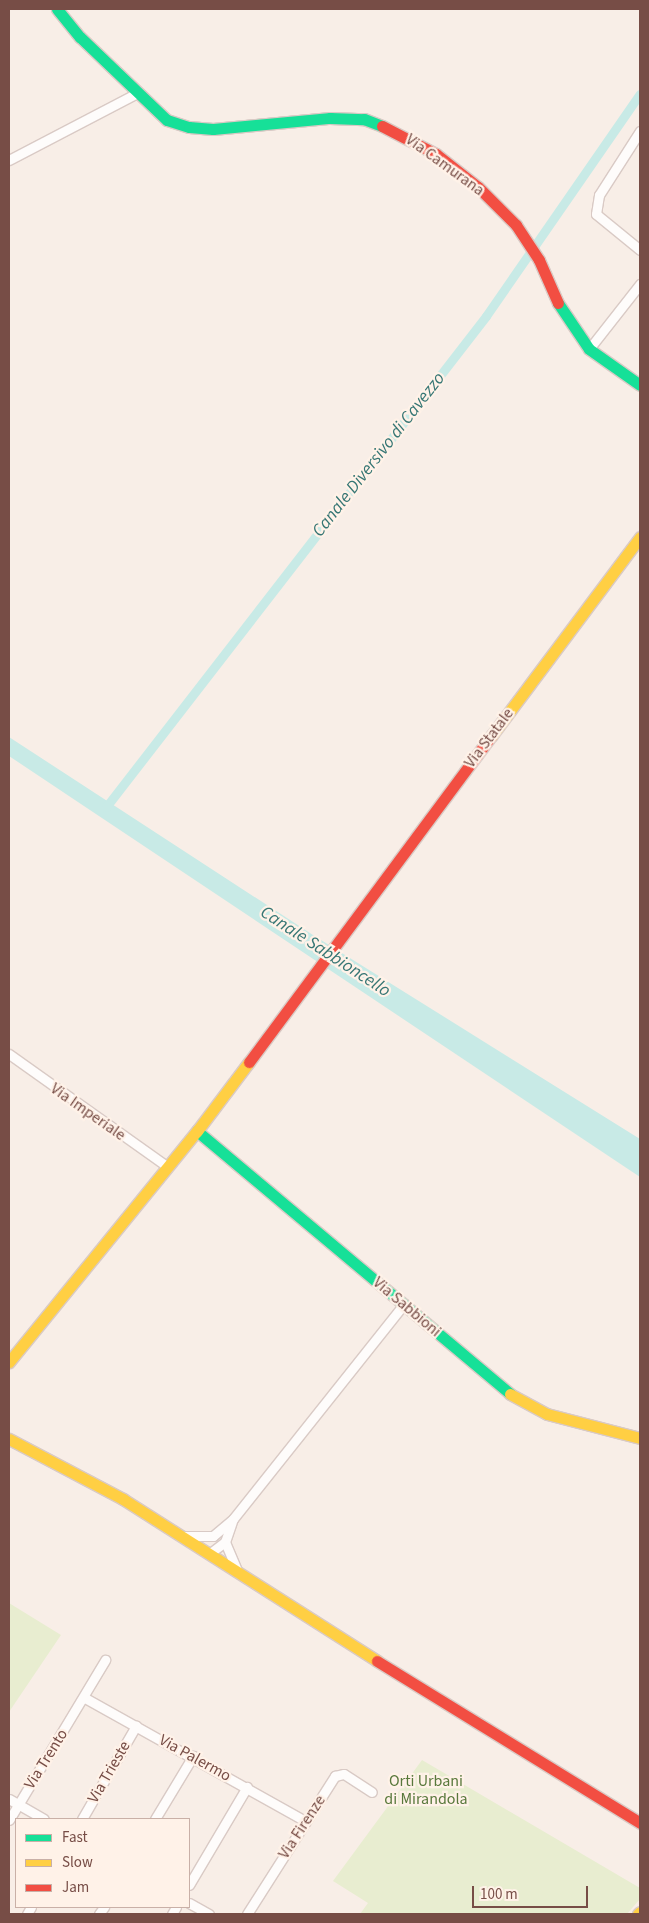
<!DOCTYPE html>
<style>
body{margin:0}
#map{position:relative;width:649px;height:1923px;overflow:hidden;background:#f8eee7;font-family:"Source Sans 3",sans-serif}
div>[style]{position:absolute}
.green>*{inset:0;background:#e8edd0}
.water>*{inset:0;background:#c8eae6}
.canal>*{height:9px;margin:-4.5px;padding:0 4.5px;transform-origin:4.5px;border-radius:4.5px;background:#c8eae6}
.roads{filter:drop-shadow(1px 0 #d9cac5) drop-shadow(-1px 0 #d9cac5) drop-shadow(0 1px #d9cac5) drop-shadow(0 -1px #d9cac5)}
.street>*{height:9px;margin:-4.5px;padding:0 4.5px;transform-origin:4.5px;border-radius:4.5px;background:#fefcfb}
.fast>*{height:11px;margin:-5.5px;padding:0 5.5px;transform-origin:5.5px;border-radius:5.5px;background:#16e098}
.slow>*{height:11px;margin:-5.5px;padding:0 5.5px;transform-origin:5.5px;border-radius:5.5px;background:#ffcf43}
.jam>*{height:11px;margin:-5.5px;padding:0 5.5px;transform-origin:5.5px;border-radius:5.5px;background:#f24e42}
span{translate:-50% -50%;white-space:nowrap;text-align:center;line-height:1.15;-webkit-text-stroke:4.5px #fff2e8;paint-order:stroke}
.street-label{font-size:16px;color:#774d46}
.park-label{font-size:16px;color:#58783b}
.water-label{font-size:18px;color:#367674;font-style:italic}
.frame{position:absolute;inset:0;border:10px solid #774d46;pointer-events:none}
.legend{position:absolute;left:15px;top:1818px;width:175px;height:90px;box-sizing:border-box;background:#fff2e8;border:1px solid #c9b0a7;margin:0;padding:6px 9px;list-style:none;font-size:15px;color:#774d46}
.legend li{display:flex;align-items:center;gap:10px;height:25px}
.legend b{width:25px;border:1px solid #c9b0a7}
.scale{position:absolute;left:472px;top:1886px;width:116px;height:22px;box-sizing:border-box;border:2px solid #774d46;border-top:0;padding-left:6px;font-size:15px;line-height:18px;white-space:nowrap;color:#774d46;-webkit-text-stroke:4px #fff2e8;paint-order:stroke}
</style>
<div id="map">
<div class="green">
<div style="clip-path:polygon(9px 1603px,61px 1635px,9px 1712px)"></div>
<div style="clip-path:polygon(422px 1760px,640px 1888px,640px 1899px,627px 1914px,360px 1914px,368px 1903px,333px 1881px)"></div>
</div>
<div class="water">
<div style="clip-path:polygon(9px 737px,313px 935px,640px 1139px,640px 1177px,9px 756px)"></div>
</div>
<div class="canal">
<div style="left:106px;top:807px;width:621px;rotate:-52.26deg"></div>
<div style="left:486px;top:316px;width:270px;rotate:-55.3deg"></div>
</div>
<div class="roads">
<div class="street">
<div style="left:640px;top:131px;width:76px;rotate:122.6deg"></div>
<div style="left:599px;top:195px;width:19px;rotate:99deg"></div>
<div style="left:596px;top:214px;width:57px;rotate:39.3deg"></div>
<div style="left:9px;top:160px;width:144px;rotate:-27.6deg"></div>
<div style="left:589px;top:349px;width:83px;rotate:-51.9deg"></div>
<div style="left:9px;top:1054px;width:195px;rotate:35.4deg"></div>
<div style="left:181px;top:1536px;width:32px"></div>
<div style="left:213px;top:1536px;width:26px;rotate:-40deg"></div>
<div style="left:233px;top:1519px;width:275px;rotate:-51.5deg"></div>
<div style="left:225px;top:1542px;width:34px;rotate:67deg"></div>
<div style="left:209px;top:1554px;width:20px;rotate:-37deg"></div>
<div style="left:225px;top:1542px;width:21px;rotate:-71deg"></div>
<div style="left:85px;top:1698px;width:252px;rotate:29.2deg"></div>
<div style="left:9px;top:1799px;width:40px;rotate:29.7deg"></div>
<div style="left:82px;top:1819px;width:108px;rotate:-59.9deg"></div>
<div style="left:155px;top:1819px;width:74px;rotate:-58.9deg"></div>
<div style="left:9px;top:1820px;width:187px;rotate:-59deg"></div>
<div style="left:189px;top:1885px;width:114px;rotate:-59.4deg"></div>
<div style="left:189px;top:1903px;width:23px;rotate:29deg"></div>
<div style="left:27px;top:1914px;width:8px;rotate:-60deg"></div>
<div style="left:99px;top:1914px;width:9px;rotate:-54deg"></div>
<div style="left:172px;top:1914px;width:8px;rotate:-60deg"></div>
<div style="left:247px;top:1914px;width:164px;rotate:-57.5deg"></div>
<div style="left:335px;top:1776px;width:9px;rotate:-13deg"></div>
<div style="left:344px;top:1774px;width:33px;rotate:33deg"></div>
</div>
<div class="fast">
<div style="left:57px;top:9px;width:36px;rotate:51deg"></div>
<div style="left:80px;top:37px;width:120px;rotate:43.7deg"></div>
<div style="left:167px;top:120px;width:23px;rotate:18deg"></div>
<div style="left:189px;top:127px;width:24px;rotate:5deg"></div>
<div style="left:213px;top:129px;width:118px;rotate:-5.4deg"></div>
<div style="left:330px;top:118px;width:34px;rotate:2deg"></div>
<div style="left:364px;top:119px;width:19px;rotate:21deg"></div>
<div style="left:558px;top:303px;width:55px;rotate:56deg"></div>
<div style="left:589px;top:349px;width:62px;rotate:35.2deg"></div>
<div style="left:197px;top:1131px;width:409px;rotate:40deg"></div>
</div>
<div class="slow">
<div style="left:492px;top:735px;width:247px;rotate:-53.2deg"></div>
<div style="left:9px;top:1362px;width:298px;rotate:-50.9deg"></div>
<div style="left:197px;top:1131px;width:86px;rotate:-53deg"></div>
<div style="left:510px;top:1394px;width:42px;rotate:28.4deg"></div>
<div style="left:547px;top:1414px;width:96px;rotate:14.5deg"></div>
<div style="left:9px;top:1439px;width:129px;rotate:27.8deg"></div>
<div style="left:123px;top:1499px;width:301px;rotate:32.5deg"></div>
<div style="left:638px;top:1914px;width:3px;rotate:-45deg"></div>
</div>
<div class="jam">
<div style="left:382px;top:126px;width:61px;rotate:27.4deg"></div>
<div style="left:436px;top:154px;width:53px;rotate:38.2deg"></div>
<div style="left:478px;top:187px;width:54px;rotate:45deg"></div>
<div style="left:516px;top:225px;width:42px;rotate:56.7deg"></div>
<div style="left:539px;top:260px;width:47px;rotate:66.2deg"></div>
<div style="left:249px;top:1062px;width:407px;rotate:-53.4deg"></div>
<div style="left:377px;top:1661px;width:309px;rotate:31.6deg"></div>
</div>
</div>
<div class="street-label">
<span style="left:445px;top:165px;rotate:36deg">Via Camurana</span>
<span style="left:489px;top:738px;rotate:-53deg">Via Statale</span>
<span style="left:88px;top:1112px;rotate:35deg">Via Imperiale</span>
<span style="left:407px;top:1307px;rotate:40deg">Via Sabbioni</span>
<span style="left:195px;top:1758px;rotate:29deg">Via Palermo</span>
<span style="left:46px;top:1759px;rotate:-58deg">Via Trento</span>
<span style="left:109px;top:1772px;rotate:-60deg">Via Trieste</span>
<span style="left:302px;top:1827px;rotate:-57deg">Via Firenze</span>
</div>
<div class="park-label">
<span style="left:426px;top:1790px">Orti Urbani<br>di Mirandola</span>
</div>
<div class="water-label">
<span style="left:379px;top:455px;rotate:-52deg">Canale Diversivo di Cavezzo</span>
<span style="left:325px;top:952px;rotate:33deg">Canale Sabbioncello</span>
</div>
<div class="frame"></div>
<ul class="legend">
<li><b style="height:6px;background:#16e098"></b>Fast</li>
<li><b style="height:6px;background:#ffcf43"></b>Slow</li>
<li><b style="height:6px;background:#f24e42"></b>Jam</li>
</ul>
<div class="scale">100 m</div>
</div>
